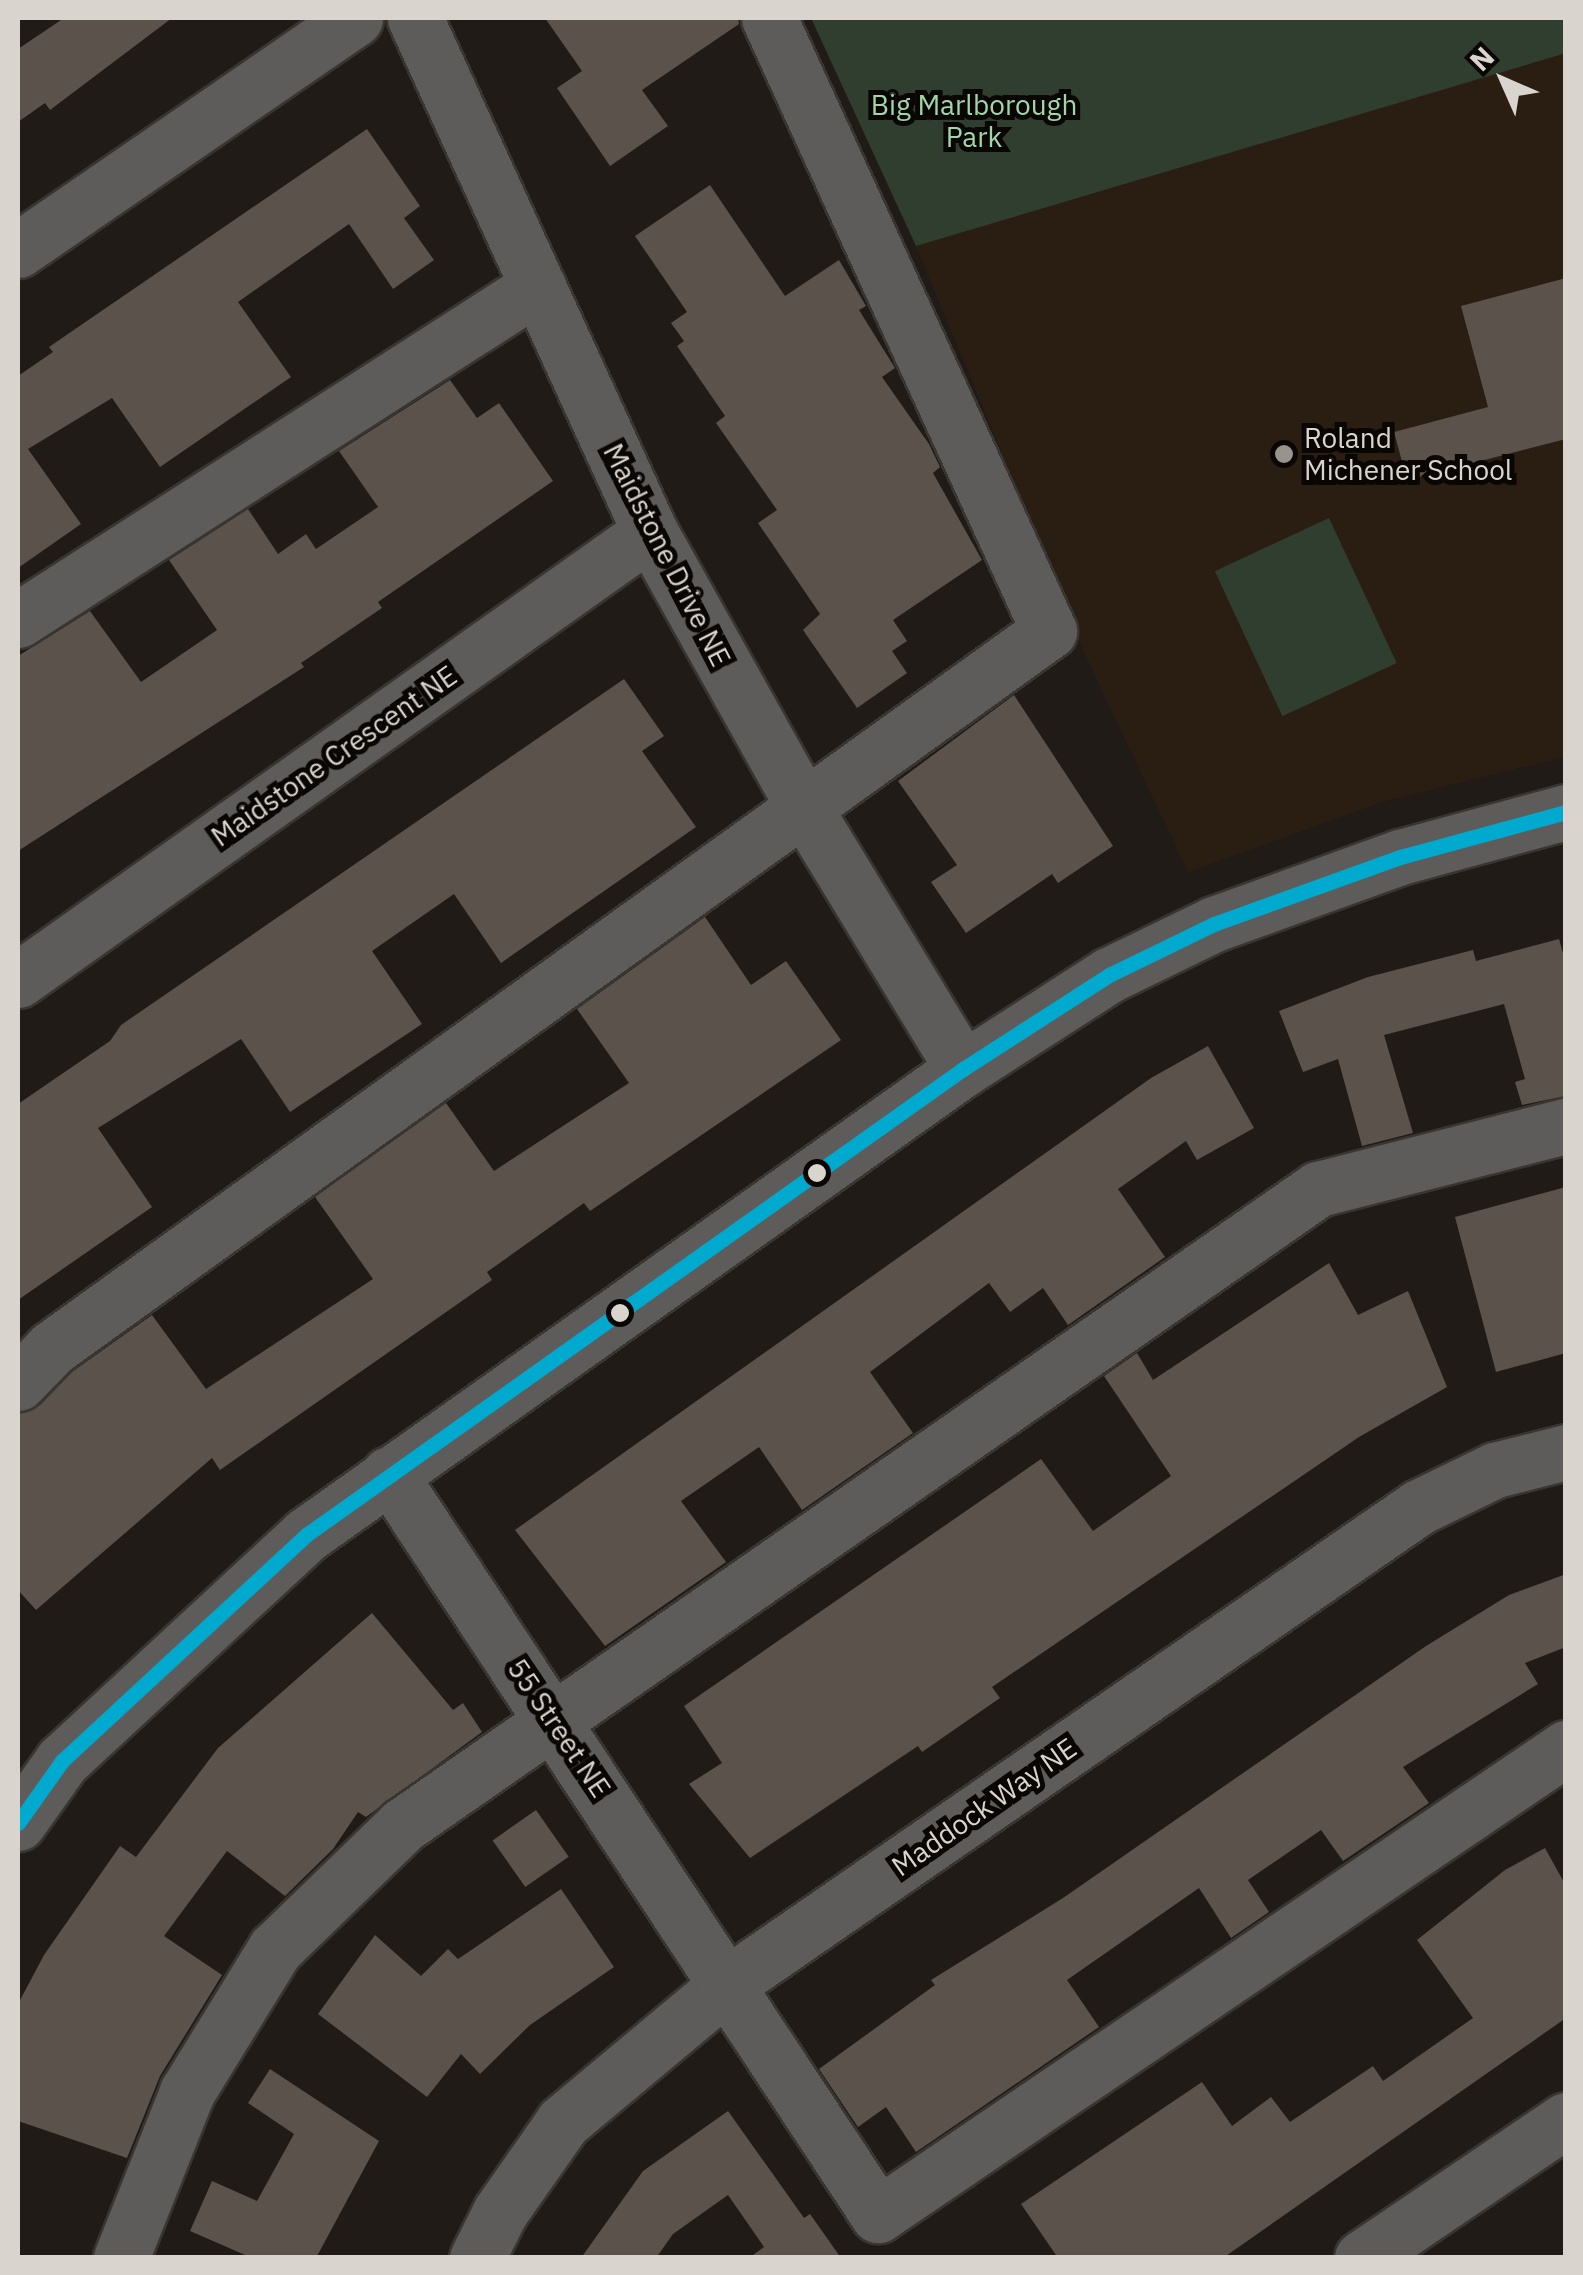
<!DOCTYPE html>
<style>
body{margin:0}
#map{position:relative;width:1583px;height:2275px;overflow:hidden;background:#201b16;font-family:"IBM Plex Sans",sans-serif}
div>[style]{position:absolute}
.built>*{inset:0;background:#2a1e13}
.green>*{inset:0;background:#303e30;transform-origin:0 0}
.building>*{inset:0;background:#5a524b;transform-origin:0 0}
.roads{filter:drop-shadow(2px 0 #393531) drop-shadow(-2px 0 #393531) drop-shadow(0 2px #393531) drop-shadow(0 -2px #393531)}
.minor>*{height:55px;margin:-27.5px;padding:0 27.5px;transform-origin:27.5px;border-radius:27.5px;background:#5e5c5b}
.bus-1>*{height:15px;margin:-7.5px;padding:0 7.5px;transform-origin:7.5px;border-radius:7.5px;background:#00a9ce}
.dots>*{width:28px;height:28px;translate:-50% -50%;box-sizing:border-box;border:5px solid #090604;border-radius:50%}
span{translate:-50% -50%;white-space:nowrap;text-align:center;line-height:1.15;-webkit-text-stroke:10px #090604;paint-order:stroke}
.park-label{font-size:28px;color:#a2d5a9}
.poi-label{font-size:28px;color:#dad4cf}
.left{translate:0 -50%;text-align:left}
.street-label{font-size:28px;color:#dad4cf}
.frame{position:absolute;inset:0;border:20px solid #dad4cf;pointer-events:none}
.north{position:absolute;left:1453px;top:30px;width:100px;height:100px;-webkit-text-stroke:8px #090604;paint-order:stroke;rotate:315deg;font-size:28px;font-weight:700;line-height:40px;text-align:center;color:#dad4cf}
.north::after{content:'';display:block;margin:auto;width:35px;height:45px;background:#dad4cf;clip-path:polygon(50% 0,100% 100%,50% 72%,0 100%)}
</style>
<div id="map">
<div class="built">
<div style="clip-path:polygon(1565px 53px,1565px 757px,1382px 802px,1188px 872px,1088px 661px,916px 246px)"></div>
</div>
<div class="green">
<div style="clip-path:polygon(811px 18px,1565px 18px,1566px 53px,916px 246px)"></div>
<div style="left:1329px;top:518px;width:160px;height:126px;rotate:65deg"></div>
</div>
<div class="building">
<div style="clip-path:polygon(64px 18px,172px 18px,50px 110px,45px 103px,18px 122px,18px 49px)"></div>
<div style="clip-path:polygon(545px 18px,738px 18px,739px 24px,642px 90px,668px 126px,610px 166px,557px 88px,582px 71px)"></div>
<div style="clip-path:polygon(367px 129px,420px 206px,404px 218px,434px 260px,393px 289px,349px 224px,238px 302px,291px 377px,160px 467px,112px 398px,28px 449px,81px 524px,18px 568px,18px 376px,53px 352px,49px 347px)"></div>
<div style="clip-path:polygon(710px 185px,785px 296px,839px 260px,866px 306px,859px 310px,895px 368px,882px 377px,929px 444px,940px 467px,933px 473px,982px 560px,893px 620px,907px 641px,892px 651px,907px 673px,857px 708px,803px 630px,820px 614px,758px 523px,777px 510px,716px 423px,725px 416px,677px 346px,684px 341px,671px 323px,687px 312px,635px 236px)"></div>
<div style="clip-path:polygon(1566px 278px,1566px 439px,1407px 480px,1394px 432px,1488px 407px,1461px 306px)"></div>
<div style="clip-path:polygon(450px 380px,477px 418px,499px 403px,553px 481px,378px 602px,382px 608px,301px 663px,304px 667px,18px 851px,18px 656px,90px 611px,141px 682px,217px 630px,169px 560px,248px 509px,278px 554px,306px 534px,316px 549px,378px 507px,339px 451px)"></div>
<div style="clip-path:polygon(624px 679px,664px 736px,642px 751px,696px 827px,501px 963px,454px 894px,372px 951px,422px 1024px,290px 1112px,241px 1039px,98px 1128px,152px 1207px,18px 1300px,18px 1104px,110px 1041px,121px 1025px)"></div>
<div style="clip-path:polygon(1014px 695px,1113px 846px,1058px 883px,1052px 874px,966px 933px,931px 882px,957px 865px,898px 781px)"></div>
<div style="clip-path:polygon(705px 917px,751px 985px,786px 961px,841px 1040px,590px 1211px,584px 1203px,487px 1272px,492px 1280px,220px 1470px,212px 1458px,36px 1610px,18px 1590px,18px 1413px,40px 1405px,72px 1372px,152px 1315px,206px 1389px,373px 1279px,315px 1197px,446px 1103px,494px 1171px,629px 1083px,577px 1009px)"></div>
<div style="clip-path:polygon(1559px 939px,1566px 964px,1566px 1096px,1522px 1105px,1515px 1082px,1525px 1079px,1504px 1004px,1384px 1035px,1413px 1133px,1362px 1146px,1338px 1059px,1303px 1072px,1279px 1011px,1368px 977px,1473px 950px,1476px 961px)"></div>
<div style="clip-path:polygon(1208px 1046px,1254px 1128px,1197px 1160px,1186px 1141px,1118px 1189px,1165px 1257px,1068px 1325px,1043px 1288px,1010px 1312px,989px 1283px,870px 1372px,913px 1433px,802px 1510px,759px 1447px,681px 1501px,726px 1562px,605px 1646px,515px 1530px,1151px 1078px)"></div>
<div style="clip-path:polygon(1566px 1187px,1566px 1353px,1496px 1372px,1455px 1217px)"></div>
<div style="clip-path:polygon(1329px 1263px,1358px 1315px,1408px 1291px,1447px 1387px,1359px 1437px,992px 1687px,1000px 1698px,922px 1752px,918px 1746px,750px 1858px,689px 1784px,722px 1763px,684px 1706px,1041px 1459px,1093px 1531px,1171px 1476px,1104px 1376px,1137px 1353px,1153px 1380px)"></div>
<div style="clip-path:polygon(1566px 1574px,1566px 1647px,1525px 1663px,1538px 1684px,1403px 1767px,1429px 1803px,1343px 1861px,1321px 1830px,1248px 1880px,1269px 1912px,1231px 1938px,1199px 1888px,1067px 1980px,1099px 2027px,916px 2152px,886px 2107px,858px 2127px,819px 2069px,935px 1985px,931px 1980px,1063px 1898px,1426px 1646px,1509px 1595px)"></div>
<div style="clip-path:polygon(372px 1613px,453px 1710px,463px 1703px,482px 1732px,366px 1817px,358px 1812px,333px 1849px,285px 1896px,227px 1851px,164px 1936px,222px 1975px,160px 2076px,127px 2158px,18px 2121px,18px 2004px,44px 1955px,120px 1846px,136px 1857px,218px 1748px)"></div>
<div style="left:536px;top:1810px;width:57px;height:53px;rotate:55deg"></div>
<div style="clip-path:polygon(1545px 1848px,1566px 1886px,1566px 2018px,1223px 2258px,1058px 2258px,1021px 2204px,1202px 2082px,1232px 2126px,1271px 2097px,1290px 2122px,1373px 2066px,1383px 2081px,1473px 2018px,1417px 1940px,1505px 1870px)"></div>
<div style="clip-path:polygon(561px 1889px,614px 1967px,530px 2025px,480px 2074px,461px 2054px,427px 2097px,318px 2014px,375px 1935px,421px 1976px,448px 1949px,458px 1959px)"></div>
<div style="clip-path:polygon(270px 2069px,379px 2141px,316px 2258px,252px 2258px,190px 2231px,212px 2181px,257px 2201px,294px 2134px,248px 2103px)"></div>
<div style="clip-path:polygon(728px 2111px,804px 2218px,810px 2214px,841px 2258px,749px 2258px,764px 2247px,728px 2195px,673px 2234px,656px 2258px,581px 2258px,643px 2171px)"></div>
</div>
<div class="roads">
<div class="minor">
<div style="left:415px;top:18px;width:565px;rotate:65.43deg"></div>
<div style="left:650px;top:532px;width:314px;rotate:60.8deg"></div>
<div style="left:803px;top:806px;width:308px;rotate:58.7deg"></div>
<div style="left:18px;top:250px;width:409px;rotate:-34.5deg"></div>
<div style="left:18px;top:620px;width:618px;rotate:-32.71deg"></div>
<div style="left:18px;top:980px;width:775px;rotate:-35.33deg"></div>
<div style="left:18px;top:1383px;width:49px;rotate:-45.8deg"></div>
<div style="left:52px;top:1348px;width:1228px;rotate:-35.72deg"></div>
<div style="left:1049px;top:631px;width:674px;rotate:-114.55deg"></div>
<div style="left:389px;top:1474px;width:888px;rotate:56.58deg"></div>
<div style="left:878px;top:2215px;width:832px;rotate:-34.17deg"></div>
<div style="left:18px;top:1823px;width:76px;rotate:-54.6deg"></div>
<div style="left:62px;top:1761px;width:333px;rotate:-42.8deg"></div>
<div style="left:306px;top:1535px;width:805px;rotate:-35.35deg"></div>
<div style="left:963px;top:1069px;width:174px;rotate:-32.8deg"></div>
<div style="left:1109px;top:975px;width:117px;rotate:-25.9deg"></div>
<div style="left:1214px;top:924px;width:198px;rotate:-19.8deg"></div>
<div style="left:1400px;top:857px;width:172px;rotate:-15.2deg"></div>
<div style="left:121px;top:2258px;width:179px;rotate:-68.3deg"></div>
<div style="left:187px;top:2092px;width:168px;rotate:-58.4deg"></div>
<div style="left:275px;top:1949px;width:178px;rotate:-44.1deg"></div>
<div style="left:403px;top:1825px;width:1114px;rotate:-34.8deg"></div>
<div style="left:1318px;top:1189px;width:256px;rotate:-14.3deg"></div>
<div style="left:477px;top:2258px;width:51px;rotate:-63.4deg"></div>
<div style="left:500px;top:2212px;width:110px;rotate:-55deg"></div>
<div style="left:563px;top:2122px;width:217px;rotate:-39.9deg"></div>
<div style="left:729px;top:1983px;width:838px;rotate:-34.6deg"></div>
<div style="left:1419px;top:1507px;width:85px;rotate:-26deg"></div>
<div style="left:1495px;top:1470px;width:73px;rotate:-14.2deg"></div>
<div style="left:1362px;top:2258px;width:246px;rotate:-34.1deg"></div>
</div>
</div>
<div class="bus-1">
<div style="left:18px;top:1823px;width:76px;rotate:-54.6deg"></div>
<div style="left:62px;top:1761px;width:333px;rotate:-42.8deg"></div>
<div style="left:306px;top:1535px;width:805px;rotate:-35.35deg"></div>
<div style="left:963px;top:1069px;width:174px;rotate:-32.8deg"></div>
<div style="left:1109px;top:975px;width:117px;rotate:-25.9deg"></div>
<div style="left:1214px;top:924px;width:198px;rotate:-19.8deg"></div>
<div style="left:1400px;top:857px;width:172px;rotate:-15.2deg"></div>
</div>
<div class="dots">
<div style="left:1284px;top:454px;background:#99938e"></div>
<div style="left:817px;top:1173px;background:#dad4cf"></div>
<div style="left:620px;top:1313px;background:#dad4cf"></div>
</div>
<div class="park-label">
<span style="left:974px;top:121px">Big Marlborough<br>Park</span>
</div>
<div class="poi-label">
<span class="left" style="left:1304px;top:454px">Roland<br>Michener School</span>
</div>
<div class="street-label">
<span style="left:667px;top:555px;rotate:63deg">Maidstone Drive NE</span>
<span style="left:334px;top:756px;rotate:-35deg">Maidstone Crescent NE</span>
<span style="left:559px;top:1728px;rotate:56deg">55 Street NE</span>
<span style="left:984px;top:1807px;rotate:-35deg">Maddock Way NE</span>
</div>
<div class="frame"></div>
<div class="north">N</div>
</div>
